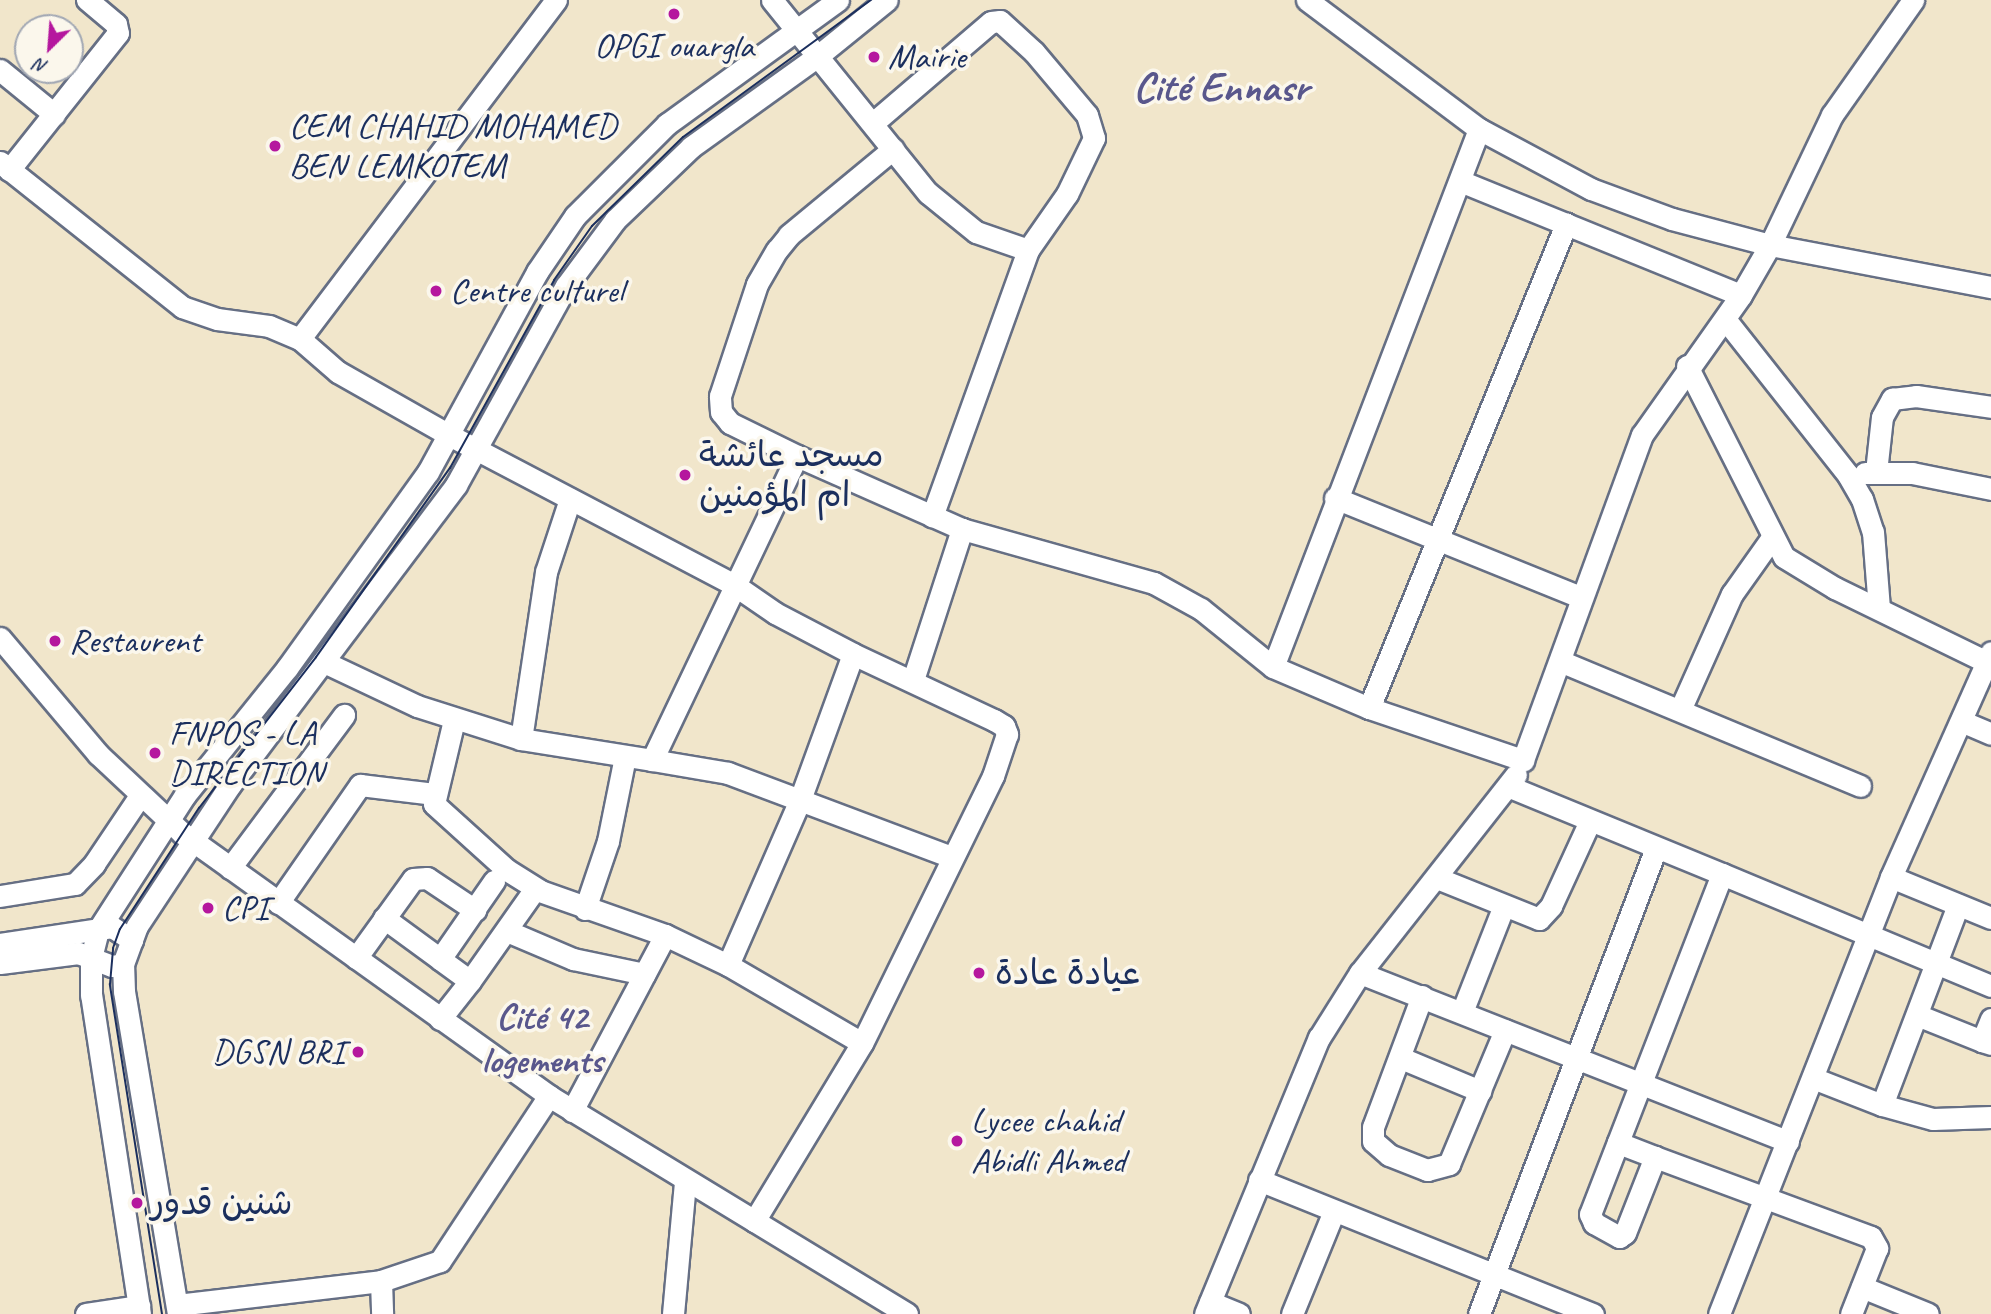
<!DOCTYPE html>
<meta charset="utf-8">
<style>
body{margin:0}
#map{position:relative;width:1991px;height:1314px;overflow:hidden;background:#f1e6cb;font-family:Caveat,"Playpen Sans Arabic",sans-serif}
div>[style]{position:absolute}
.roads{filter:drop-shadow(2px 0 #666f84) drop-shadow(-2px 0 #666f84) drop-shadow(0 2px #666f84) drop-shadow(0 -2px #666f84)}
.minor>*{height:21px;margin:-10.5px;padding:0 10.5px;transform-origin:10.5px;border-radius:10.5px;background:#fff}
.tram>*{height:2px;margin:-1px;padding:0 1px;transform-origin:1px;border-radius:1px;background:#1b2f5e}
.dots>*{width:19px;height:19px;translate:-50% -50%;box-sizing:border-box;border:4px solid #fbf7ec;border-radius:50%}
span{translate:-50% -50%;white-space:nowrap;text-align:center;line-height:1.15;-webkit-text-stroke:7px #fbf7ec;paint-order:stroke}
.poi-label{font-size:35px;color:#1b2f5e}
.left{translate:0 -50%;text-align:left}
.right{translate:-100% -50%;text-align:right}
.neighbourhood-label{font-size:37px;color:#59578c;font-weight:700}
.district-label{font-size:42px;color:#59578c;font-weight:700}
.north{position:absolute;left:14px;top:14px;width:70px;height:70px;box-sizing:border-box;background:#fbf7ec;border:2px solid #a1a7b3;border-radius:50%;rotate:205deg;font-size:19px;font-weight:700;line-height:28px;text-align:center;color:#1b2f5e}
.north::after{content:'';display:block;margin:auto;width:24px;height:32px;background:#b5179e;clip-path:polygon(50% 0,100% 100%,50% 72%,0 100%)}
</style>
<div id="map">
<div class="roads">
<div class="minor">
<div style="left:556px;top:0;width:425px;rotate:127.1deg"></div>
<div style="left:300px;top:339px;width:50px;rotate:41deg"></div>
<div style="left:338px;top:372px;width:128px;rotate:29.6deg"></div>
<div style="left:449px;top:435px;width:321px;rotate:27.7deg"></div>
<div style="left:733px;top:584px;width:51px;rotate:34.6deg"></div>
<div style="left:775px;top:613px;width:88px;rotate:27.7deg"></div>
<div style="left:853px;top:654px;width:155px;rotate:110deg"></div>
<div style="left:800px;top:800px;width:180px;rotate:113.6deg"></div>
<div style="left:728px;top:965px;width:155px;rotate:30.2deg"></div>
<div style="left:862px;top:1043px;width:208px;rotate:121.2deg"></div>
<div style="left:772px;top:0;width:248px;rotate:51.1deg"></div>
<div style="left:928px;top:193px;width:62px;rotate:39.1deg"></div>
<div style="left:976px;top:232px;width:55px;rotate:19.1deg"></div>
<div style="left:1307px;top:0;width:215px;rotate:36.9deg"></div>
<div style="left:1479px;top:129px;width:127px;rotate:28.2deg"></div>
<div style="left:1591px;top:189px;width:86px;rotate:20.3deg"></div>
<div style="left:1672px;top:219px;width:101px;rotate:14.9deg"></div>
<div style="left:1770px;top:245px;width:225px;rotate:10.8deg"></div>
<div style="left:0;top:70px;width:70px;rotate:39.2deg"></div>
<div style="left:873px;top:123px;width:155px;rotate:-40.6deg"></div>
<div style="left:991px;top:22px;width:9px;rotate:-6deg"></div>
<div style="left:1000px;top:21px;width:46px;rotate:42.4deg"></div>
<div style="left:1034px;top:52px;width:82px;rotate:49.9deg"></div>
<div style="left:1087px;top:115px;width:24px;rotate:73deg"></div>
<div style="left:1094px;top:138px;width:62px;rotate:115.7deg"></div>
<div style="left:1067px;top:194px;width:68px;rotate:124.9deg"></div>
<div style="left:1028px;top:250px;width:283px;rotate:109.8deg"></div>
<div style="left:1479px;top:129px;width:576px;rotate:110.95deg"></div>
<div style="left:1273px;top:667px;width:104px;rotate:23.1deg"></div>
<div style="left:1369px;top:708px;width:163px;rotate:18.7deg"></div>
<div style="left:1523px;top:760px;width:346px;rotate:-69.9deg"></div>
<div style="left:1642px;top:435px;width:171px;rotate:-54.7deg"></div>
<div style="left:1741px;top:295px;width:58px;rotate:-59.9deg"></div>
<div style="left:1770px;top:245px;width:144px;rotate:-64.5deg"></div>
<div style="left:1832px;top:115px;width:141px;rotate:-54.8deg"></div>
<div style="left:0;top:162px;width:233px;rotate:38.5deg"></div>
<div style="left:182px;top:307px;width:37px;rotate:19deg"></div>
<div style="left:217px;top:319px;width:52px;rotate:7.7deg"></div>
<div style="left:269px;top:326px;width:34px;rotate:23deg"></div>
<div style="left:9px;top:170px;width:175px;rotate:-51.5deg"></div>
<div style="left:118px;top:33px;width:9px;rotate:-103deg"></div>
<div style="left:116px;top:24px;width:38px;rotate:-140deg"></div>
<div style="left:1460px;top:181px;width:303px;rotate:22.1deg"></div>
<div style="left:1725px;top:319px;width:199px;rotate:51.7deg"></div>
<div style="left:1848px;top:475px;width:28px;rotate:60deg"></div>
<div style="left:1862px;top:499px;width:35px;rotate:72deg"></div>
<div style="left:1873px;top:532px;width:76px;rotate:85.5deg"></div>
<div style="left:1687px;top:366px;width:214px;rotate:63.1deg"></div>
<div style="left:1784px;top:557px;width:60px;rotate:31.3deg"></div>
<div style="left:1835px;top:588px;width:174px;rotate:26deg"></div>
<div style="left:797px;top:456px;width:75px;rotate:-153.8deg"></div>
<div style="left:730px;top:423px;width:14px;rotate:-129deg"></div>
<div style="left:721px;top:412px;width:16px;rotate:-94deg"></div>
<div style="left:720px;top:396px;width:118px;rotate:-71.7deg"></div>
<div style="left:757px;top:284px;width:39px;rotate:-60deg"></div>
<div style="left:777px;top:250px;width:19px;rotate:-51deg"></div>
<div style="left:789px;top:235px;width:135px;rotate:-39.6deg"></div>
<div style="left:1876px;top:472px;width:55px;rotate:-83.8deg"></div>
<div style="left:1882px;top:417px;width:21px;rotate:-61deg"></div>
<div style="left:1892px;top:399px;width:24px;rotate:-7deg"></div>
<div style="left:1916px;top:396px;width:76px;rotate:8.3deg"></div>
<div style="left:1865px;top:473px;width:47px"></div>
<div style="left:1912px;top:473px;width:81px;rotate:11.4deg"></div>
<div style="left:1335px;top:498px;width:264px;rotate:22deg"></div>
<div style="left:570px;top:499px;width:77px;rotate:108.2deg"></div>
<div style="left:546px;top:572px;width:169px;rotate:98.5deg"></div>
<div style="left:521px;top:739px;width:133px;rotate:9.1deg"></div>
<div style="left:962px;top:529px;width:199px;rotate:15.7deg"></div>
<div style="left:1154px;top:583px;width:54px;rotate:29deg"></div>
<div style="left:1201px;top:609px;width:92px;rotate:38.9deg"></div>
<div style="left:0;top:638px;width:152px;rotate:49.8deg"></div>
<div style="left:98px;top:754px;width:115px;rotate:43.2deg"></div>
<div style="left:182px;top:833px;width:452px;rotate:35.6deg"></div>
<div style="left:549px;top:1096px;width:419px;rotate:31.3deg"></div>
<div style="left:853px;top:654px;width:156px;rotate:25.1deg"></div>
<div style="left:994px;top:720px;width:12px;rotate:31deg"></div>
<div style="left:1004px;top:726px;width:9px;rotate:69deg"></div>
<div style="left:1007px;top:734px;width:44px;rotate:108.4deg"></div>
<div style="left:993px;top:776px;width:297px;rotate:116.1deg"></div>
<div style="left:1560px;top:661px;width:325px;rotate:22.6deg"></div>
<div style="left:324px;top:662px;width:103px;rotate:25.3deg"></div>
<div style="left:417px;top:706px;width:109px;rotate:17.6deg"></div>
<div style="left:913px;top:680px;width:159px;rotate:-72deg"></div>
<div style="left:962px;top:529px;width:180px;rotate:-156.1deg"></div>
<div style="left:797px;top:456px;width:337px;rotate:115.5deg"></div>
<div style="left:652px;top:760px;width:77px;rotate:9.7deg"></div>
<div style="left:728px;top:773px;width:239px;rotate:20.6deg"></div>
<div style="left:1369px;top:708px;width:523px;rotate:-67.85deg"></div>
<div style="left:1680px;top:710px;width:127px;rotate:-65.9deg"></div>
<div style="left:1732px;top:594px;width:67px;rotate:-54.7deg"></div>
<div style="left:454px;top:720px;width:86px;rotate:103.4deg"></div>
<div style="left:434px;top:804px;width:98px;rotate:42.1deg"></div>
<div style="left:507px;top:870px;width:39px;rotate:32deg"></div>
<div style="left:540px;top:891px;width:133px;rotate:19.4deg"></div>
<div style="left:665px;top:935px;width:70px;rotate:25.5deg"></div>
<div style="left:1961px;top:721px;width:33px;rotate:23deg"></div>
<div style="left:1510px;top:787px;width:229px;rotate:22.3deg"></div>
<div style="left:1722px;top:874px;width:365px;rotate:111.2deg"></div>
<div style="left:1590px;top:1214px;width:10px;rotate:66deg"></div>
<div style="left:1594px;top:1223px;width:29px;rotate:29deg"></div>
<div style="left:1619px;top:1237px;width:7px;rotate:-34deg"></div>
<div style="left:1625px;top:1233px;width:82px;rotate:-68.5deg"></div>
<div style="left:1655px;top:1157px;width:40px;rotate:-159deg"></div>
<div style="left:230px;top:868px;width:191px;rotate:-53.3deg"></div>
<div style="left:1722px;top:874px;width:291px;rotate:22.6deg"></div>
<div style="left:1891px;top:877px;width:108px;rotate:22.3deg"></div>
<div style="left:1437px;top:878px;width:110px;rotate:21.9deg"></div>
<div style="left:1539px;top:919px;width:18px;rotate:-47deg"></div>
<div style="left:1551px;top:906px;width:94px;rotate:-65.4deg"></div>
<div style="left:0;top:896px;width:76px;rotate:-9.1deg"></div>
<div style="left:75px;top:884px;width:28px;rotate:-46deg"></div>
<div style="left:94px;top:864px;width:81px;rotate:-56.1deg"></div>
<div style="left:278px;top:903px;width:144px;rotate:-55.2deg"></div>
<div style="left:360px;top:785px;width:75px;rotate:6.9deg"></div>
<div style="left:585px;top:909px;width:72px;rotate:-71.3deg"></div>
<div style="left:608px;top:841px;width:86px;rotate:-78.6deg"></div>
<div style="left:384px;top:918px;width:69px;rotate:36.2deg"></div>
<div style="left:507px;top:931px;width:72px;rotate:23deg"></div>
<div style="left:573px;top:959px;width:73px;rotate:11.9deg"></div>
<div style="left:0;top:944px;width:113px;rotate:-8.6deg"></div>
<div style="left:112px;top:927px;width:24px;rotate:33deg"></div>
<div style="left:356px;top:958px;width:97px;rotate:-54.2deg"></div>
<div style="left:413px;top:879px;width:14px;rotate:-4deg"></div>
<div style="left:427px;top:878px;width:58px;rotate:33.7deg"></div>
<div style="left:0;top:963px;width:79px;rotate:-7.3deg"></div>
<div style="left:78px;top:953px;width:36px;rotate:21deg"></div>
<div style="left:112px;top:966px;width:11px;rotate:-10deg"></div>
<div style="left:1360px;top:973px;width:460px;rotate:21.5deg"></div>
<div style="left:470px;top:981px;width:113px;rotate:-54.8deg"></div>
<div style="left:1422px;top:996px;width:140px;rotate:110.5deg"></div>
<div style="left:1373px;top:1127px;width:14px;rotate:90deg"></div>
<div style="left:1373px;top:1141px;width:21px;rotate:41deg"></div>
<div style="left:1389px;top:1155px;width:41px;rotate:21.5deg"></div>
<div style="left:1427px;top:1170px;width:23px;rotate:-15deg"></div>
<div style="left:1449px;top:1164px;width:145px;rotate:-67.3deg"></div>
<div style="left:1462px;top:1012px;width:112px;rotate:-68.5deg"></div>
<div style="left:1917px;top:1015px;width:70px;rotate:21.8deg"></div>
<div style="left:440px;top:1019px;width:48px;rotate:-51.7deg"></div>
<div style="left:470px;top:981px;width:37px;rotate:-144deg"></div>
<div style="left:440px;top:959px;width:95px;rotate:-55.3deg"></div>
<div style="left:1991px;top:1019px;width:24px;rotate:112deg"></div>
<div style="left:1982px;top:1041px;width:9px;rotate:18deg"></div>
<div style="left:1401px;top:1058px;width:86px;rotate:22.7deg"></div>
<div style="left:1813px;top:1078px;width:74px;rotate:21.4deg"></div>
<div style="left:1882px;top:1105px;width:214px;rotate:-69.2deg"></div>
<div style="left:1882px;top:1105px;width:53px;rotate:15.4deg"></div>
<div style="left:1933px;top:1119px;width:58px;rotate:-2deg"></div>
<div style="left:572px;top:1111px;width:199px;rotate:-62.1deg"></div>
<div style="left:1655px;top:1157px;width:230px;rotate:20.3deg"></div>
<div style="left:1871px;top:1237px;width:13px;rotate:61deg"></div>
<div style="left:1877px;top:1248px;width:71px;rotate:111.5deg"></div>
<div style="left:1259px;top:1180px;width:360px;rotate:21.9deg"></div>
<div style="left:381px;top:1281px;width:33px;rotate:88deg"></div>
<div style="left:1862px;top:1287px;width:71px;rotate:22.2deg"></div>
<div style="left:1210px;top:1302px;width:31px;rotate:22deg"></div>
<div style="left:177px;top:1305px;width:205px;rotate:-6.7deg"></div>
<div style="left:381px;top:1281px;width:62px;rotate:-18.7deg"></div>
<div style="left:440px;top:1261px;width:198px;rotate:-56.6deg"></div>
<div style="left:86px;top:1314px;width:54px;rotate:-8.6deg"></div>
<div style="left:140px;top:1314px;width:323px;rotate:-98.7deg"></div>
<div style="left:91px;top:995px;width:37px;rotate:-90deg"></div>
<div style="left:91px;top:958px;width:29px;rotate:-76deg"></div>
<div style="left:98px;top:930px;width:161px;rotate:-57.2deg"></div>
<div style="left:185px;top:795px;width:163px;rotate:-51.2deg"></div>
<div style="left:287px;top:668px;width:241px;rotate:-54.3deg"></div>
<div style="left:428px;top:472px;width:228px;rotate:-61.4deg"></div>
<div style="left:537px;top:272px;width:68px;rotate:-55.8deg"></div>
<div style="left:575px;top:216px;width:130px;rotate:-45deg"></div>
<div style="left:667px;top:124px;width:211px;rotate:-35.9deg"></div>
<div style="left:178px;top:1314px;width:327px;rotate:-99.5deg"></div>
<div style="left:124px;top:991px;width:27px;rotate:-92deg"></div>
<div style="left:123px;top:964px;width:40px;rotate:-69.8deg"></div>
<div style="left:137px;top:926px;width:169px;rotate:-56.6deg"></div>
<div style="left:230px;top:785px;width:376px;rotate:-53deg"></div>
<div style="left:456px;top:485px;width:227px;rotate:-61.1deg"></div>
<div style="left:566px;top:286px;width:82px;rotate:-53.4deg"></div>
<div style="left:615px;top:220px;width:105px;rotate:-43.8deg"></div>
<div style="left:691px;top:147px;width:158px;rotate:-35.7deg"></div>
<div style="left:819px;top:55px;width:87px;rotate:-39deg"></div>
<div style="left:673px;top:1314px;width:133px;rotate:-84.8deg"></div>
<div style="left:1205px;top:1314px;width:299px;rotate:-67.6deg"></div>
<div style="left:1319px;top:1038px;width:77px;rotate:-57.8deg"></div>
<div style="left:1360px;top:973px;width:252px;rotate:-51.8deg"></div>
<div style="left:1292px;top:1314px;width:111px;rotate:-67.8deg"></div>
<div style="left:1479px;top:1314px;width:498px;rotate:-69.2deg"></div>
<div style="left:1719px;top:1314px;width:470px;rotate:-68.5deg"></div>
<div style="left:1891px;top:877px;width:246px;rotate:-66deg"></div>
</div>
</div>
<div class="tram">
<div style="left:162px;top:1314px;width:334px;rotate:-99deg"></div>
<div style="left:110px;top:984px;width:36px;rotate:-85deg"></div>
<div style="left:113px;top:948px;width:20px;rotate:-70deg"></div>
<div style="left:120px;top:929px;width:145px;rotate:-56.9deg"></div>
<div style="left:199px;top:808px;width:191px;rotate:-52.2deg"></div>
<div style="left:316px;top:657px;width:232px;rotate:-54.7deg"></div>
<div style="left:450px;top:468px;width:215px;rotate:-61deg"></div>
<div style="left:554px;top:280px;width:66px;rotate:-54.9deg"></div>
<div style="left:592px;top:226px;width:127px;rotate:-44.4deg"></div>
<div style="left:683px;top:137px;width:233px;rotate:-36.1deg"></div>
</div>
<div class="dots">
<div style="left:674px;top:14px;background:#b5179e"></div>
<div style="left:874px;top:57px;background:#b5179e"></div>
<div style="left:275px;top:146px;background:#b5179e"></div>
<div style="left:436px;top:291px;background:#b5179e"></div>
<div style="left:685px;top:475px;background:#b5179e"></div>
<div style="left:55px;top:641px;background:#b5179e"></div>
<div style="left:155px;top:753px;background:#b5179e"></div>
<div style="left:208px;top:908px;background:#b5179e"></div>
<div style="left:979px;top:973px;background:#b5179e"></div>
<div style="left:358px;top:1052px;background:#b5179e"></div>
<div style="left:957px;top:1141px;background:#b5179e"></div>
<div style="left:137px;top:1203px;background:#b5179e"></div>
</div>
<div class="poi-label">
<span style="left:674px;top:46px">OPGI ouargla</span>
<span class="left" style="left:888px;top:57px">Mairie</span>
<span class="left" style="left:289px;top:146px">CEM CHAHID MOHAMED<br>BEN LEMKOTEM</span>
<span class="left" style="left:450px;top:291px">Centre culturel</span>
<span class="left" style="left:699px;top:475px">مسجد عائشة<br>ام المؤمنين</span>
<span class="left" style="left:69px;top:641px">Restaurent</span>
<span class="left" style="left:169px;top:753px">FNPOS - LA<br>DIRECTION</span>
<span class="left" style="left:222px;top:908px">CPI</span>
<span class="left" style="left:995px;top:973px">عيادة عادة</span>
<span class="right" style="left:344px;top:1052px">DGSN BRI</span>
<span class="left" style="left:971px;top:1141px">Lycee chahid<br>Abidli Ahmed</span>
<span class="left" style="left:151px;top:1203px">شنين قدور</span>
</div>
<div class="neighbourhood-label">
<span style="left:542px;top:1039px">Cité 42<br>logements</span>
</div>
<div class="district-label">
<span style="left:1221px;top:88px">Cité Ennasr</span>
</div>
<div class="north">N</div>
</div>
